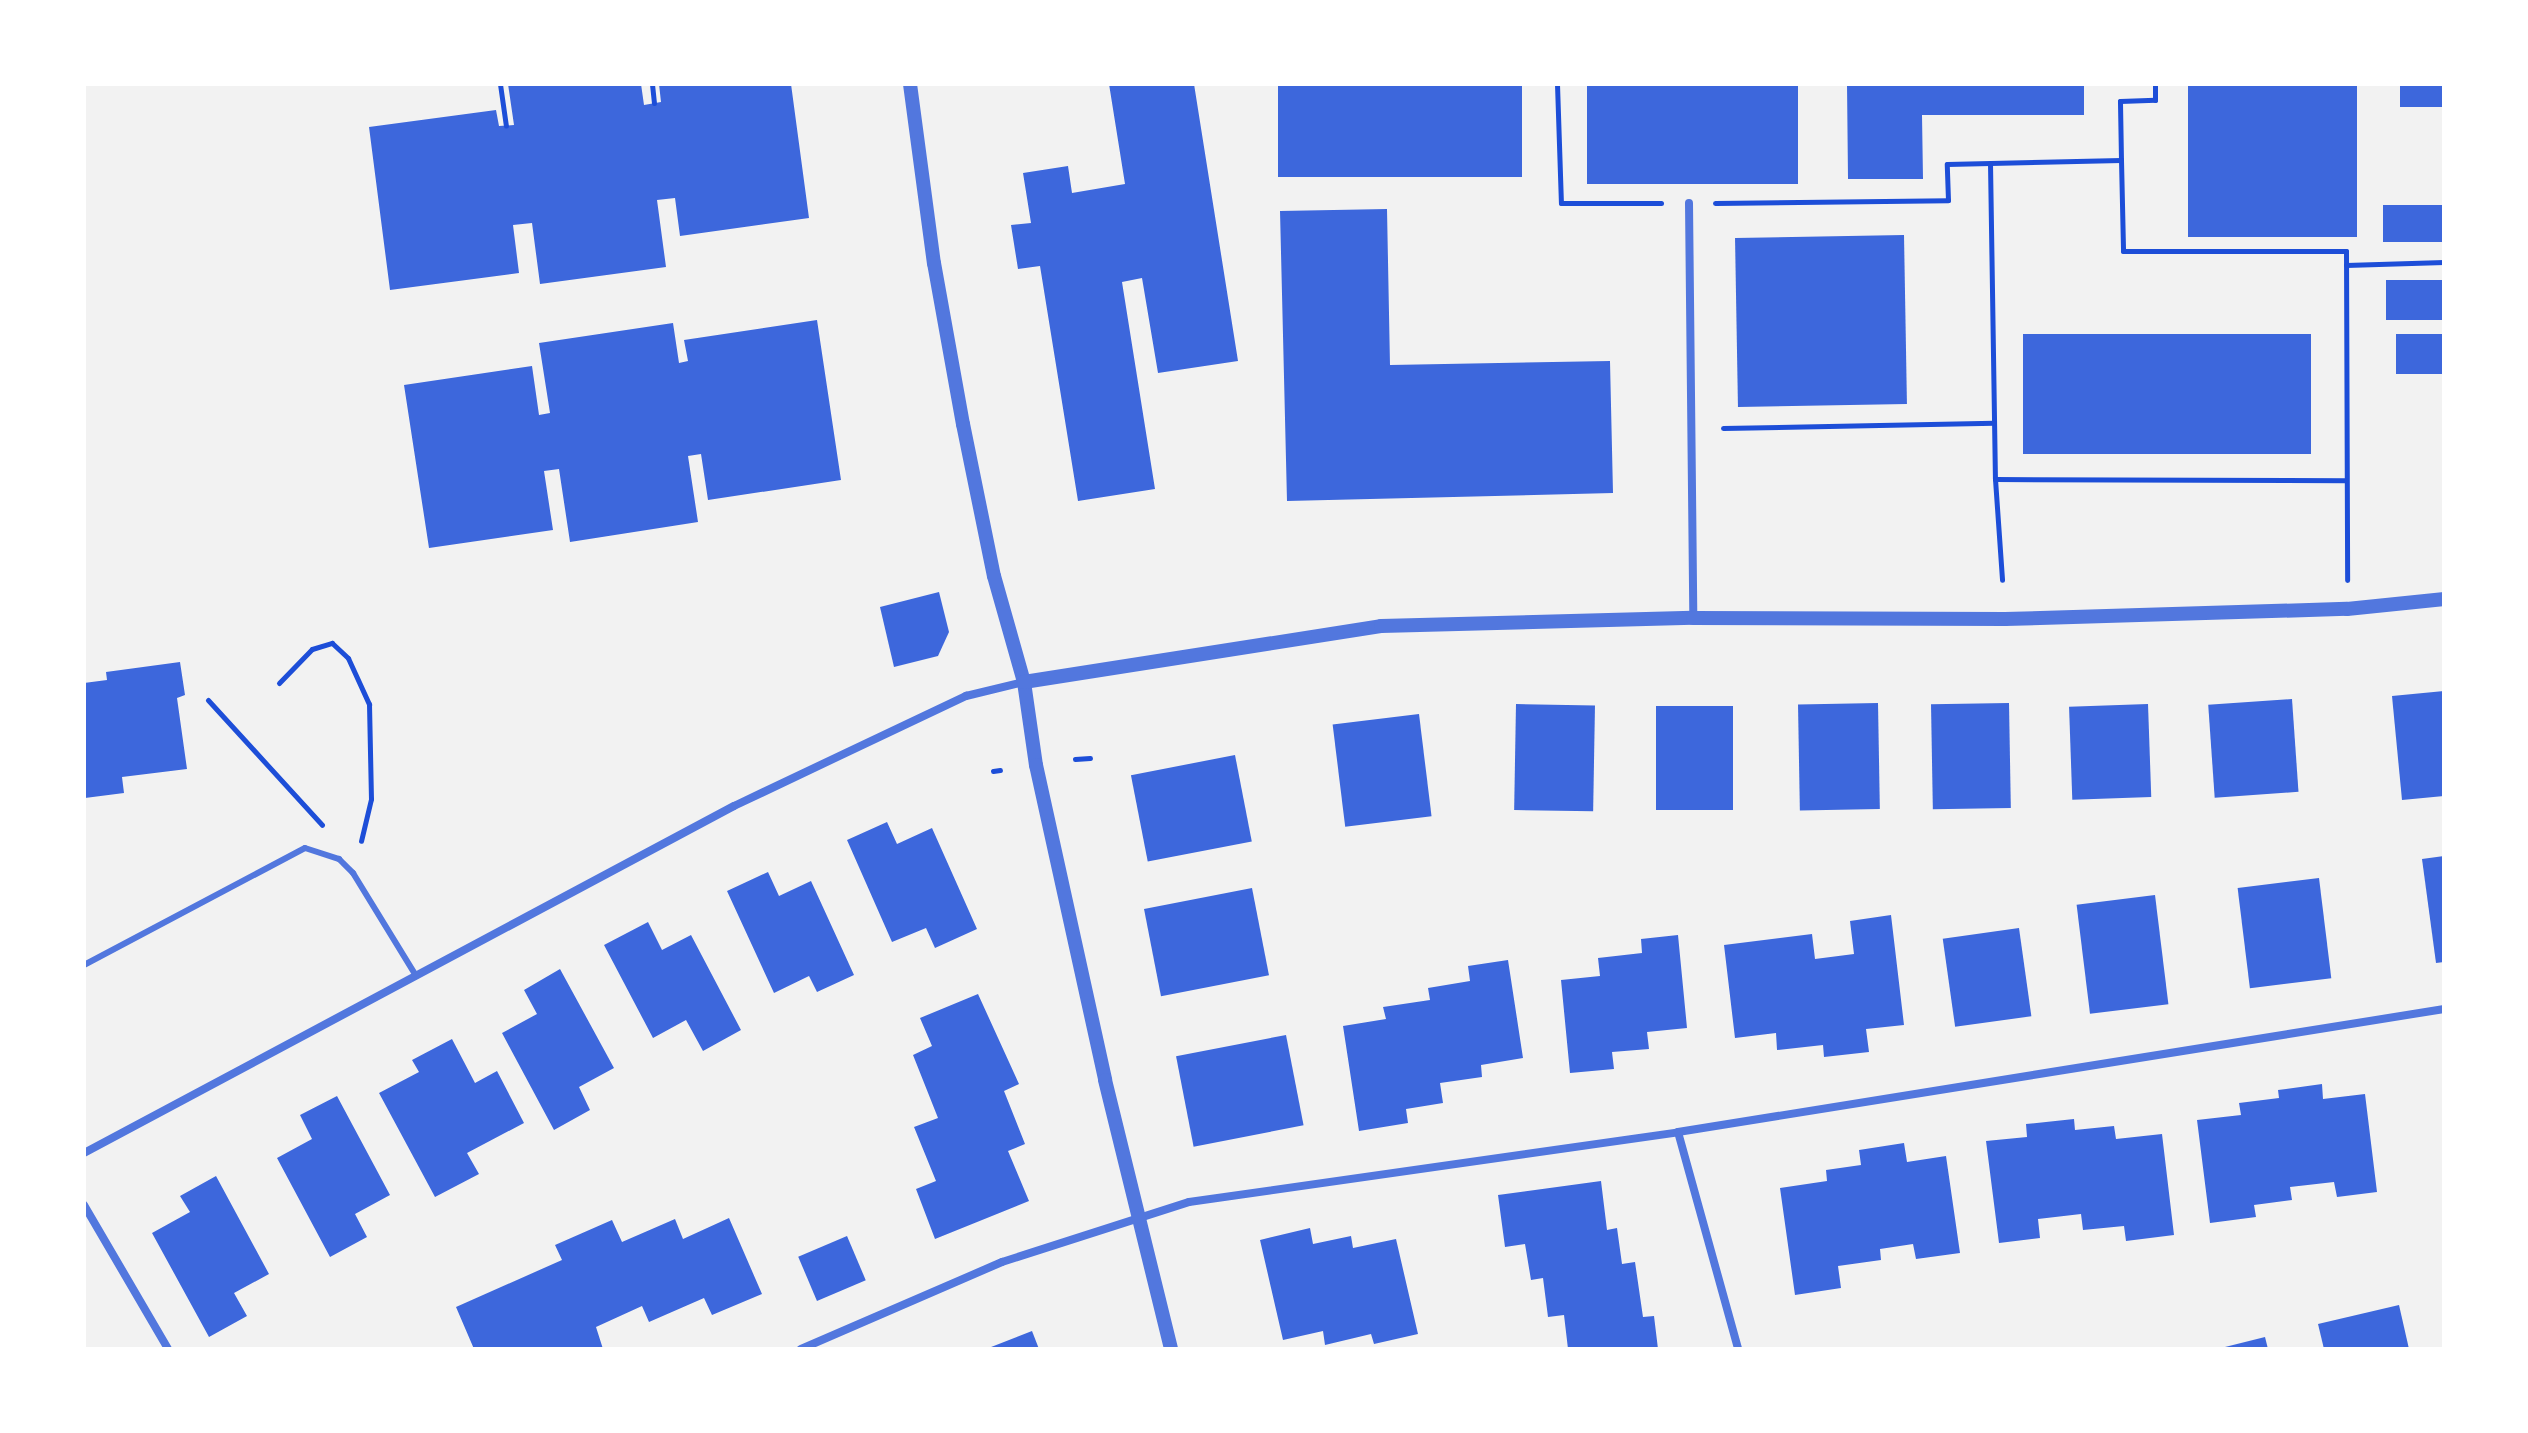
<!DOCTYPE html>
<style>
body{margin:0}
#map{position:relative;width:2528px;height:1433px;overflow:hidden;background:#f2f2f2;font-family:Rubik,sans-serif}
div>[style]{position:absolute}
.building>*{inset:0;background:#3d67dc;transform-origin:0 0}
.path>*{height:5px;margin:-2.5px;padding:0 2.5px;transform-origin:2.5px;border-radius:2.5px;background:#1d4ed8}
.service>*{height:6px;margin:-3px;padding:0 3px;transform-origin:3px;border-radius:3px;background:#5277de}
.minor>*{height:8px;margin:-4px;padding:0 4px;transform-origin:4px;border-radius:4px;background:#5277de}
.tertiary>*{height:14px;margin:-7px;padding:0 7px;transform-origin:7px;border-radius:7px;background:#5277de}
span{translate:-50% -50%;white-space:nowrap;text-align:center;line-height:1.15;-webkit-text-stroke:6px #fff;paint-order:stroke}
.frame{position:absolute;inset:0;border:86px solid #fff;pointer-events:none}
</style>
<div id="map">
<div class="building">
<div style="clip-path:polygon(508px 84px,641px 84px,644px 105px,661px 102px,659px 84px,791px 84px,809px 218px,680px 236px,675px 198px,657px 200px,666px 267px,540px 284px,532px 223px,513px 225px,519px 273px,390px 290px,369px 127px,496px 110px,499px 126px,514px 125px)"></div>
<div style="clip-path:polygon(1109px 84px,1194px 84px,1238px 361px,1158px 373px,1142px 278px,1122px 282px,1155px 489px,1078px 501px,1040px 266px,1018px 269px,1011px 225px,1031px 223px,1023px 173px,1068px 166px,1072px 193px,1125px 184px)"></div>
<div style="left:1278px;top:84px;width:244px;height:93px"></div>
<div style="left:1587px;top:84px;width:211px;height:100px"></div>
<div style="clip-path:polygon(1847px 84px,2084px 84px,2084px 115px,1922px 115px,1923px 179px,1848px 179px)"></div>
<div style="left:2188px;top:84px;width:169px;height:153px"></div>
<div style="left:2400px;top:84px;width:44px;height:23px"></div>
<div style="left:2444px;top:205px;width:37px;height:61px;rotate:90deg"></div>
<div style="clip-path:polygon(1387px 209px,1390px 365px,1610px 361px,1613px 493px,1287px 501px,1280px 211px)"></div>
<div style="left:1904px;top:235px;width:169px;height:169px;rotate:89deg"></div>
<div style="left:2444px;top:280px;width:40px;height:58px;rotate:90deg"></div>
<div style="clip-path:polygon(817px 320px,841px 480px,708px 500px,701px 454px,688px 456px,698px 522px,570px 542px,559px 469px,544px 471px,553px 530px,429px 548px,404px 385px,532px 366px,539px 415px,550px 413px,539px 343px,673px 323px,679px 363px,688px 361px,684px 340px)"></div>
<div style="left:2311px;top:334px;width:120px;height:288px;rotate:90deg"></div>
<div style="left:2444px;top:334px;width:40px;height:48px;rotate:90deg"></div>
<div style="clip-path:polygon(939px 592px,949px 632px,938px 656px,894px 667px,880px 607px)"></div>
<div style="clip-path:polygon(180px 662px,185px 695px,177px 698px,187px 769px,122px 777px,124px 793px,85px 798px,84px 683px,107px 680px,106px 672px)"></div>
<div style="clip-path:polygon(2444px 691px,2444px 796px,2402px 800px,2392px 696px)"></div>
<div style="left:2292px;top:699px;width:93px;height:84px;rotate:86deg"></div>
<div style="left:1878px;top:703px;width:106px;height:80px;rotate:89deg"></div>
<div style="left:2009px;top:703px;width:105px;height:78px;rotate:89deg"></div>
<div style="left:1516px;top:704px;width:79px;height:106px;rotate:1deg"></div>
<div style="left:2148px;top:704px;width:93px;height:79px;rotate:88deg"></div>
<div style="left:1656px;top:706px;width:77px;height:104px"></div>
<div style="left:1419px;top:714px;width:103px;height:87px;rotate:83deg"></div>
<div style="left:1235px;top:755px;width:88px;height:106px;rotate:79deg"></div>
<div style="clip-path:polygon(887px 822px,897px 844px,932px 828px,977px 929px,935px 948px,926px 928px,892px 942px,847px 840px)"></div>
<div style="clip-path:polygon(2444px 856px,2444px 962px,2436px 963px,2422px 859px)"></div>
<div style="clip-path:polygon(768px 872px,779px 896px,811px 881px,854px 975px,817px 992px,809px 976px,774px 993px,727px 891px)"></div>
<div style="left:2319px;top:878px;width:101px;height:82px;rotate:83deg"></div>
<div style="left:1252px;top:888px;width:89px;height:110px;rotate:79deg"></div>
<div style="left:2155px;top:895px;width:110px;height:79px;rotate:83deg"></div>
<div style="clip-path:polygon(1891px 915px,1904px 1025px,1866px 1029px,1869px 1052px,1824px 1057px,1823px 1045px,1777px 1050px,1776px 1033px,1735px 1038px,1724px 945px,1812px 934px,1815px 959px,1854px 954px,1850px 921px)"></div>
<div style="clip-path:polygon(648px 922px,662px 950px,691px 935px,741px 1030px,703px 1051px,686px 1020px,653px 1038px,604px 945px)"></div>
<div style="left:2019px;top:928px;width:89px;height:77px;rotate:82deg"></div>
<div style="clip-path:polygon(1678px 935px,1687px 1028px,1647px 1032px,1649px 1049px,1612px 1052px,1614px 1069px,1570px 1073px,1561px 980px,1600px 976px,1598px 958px,1642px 953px,1641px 939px)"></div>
<div style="clip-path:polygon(1508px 960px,1523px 1058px,1481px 1065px,1482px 1077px,1440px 1083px,1443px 1103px,1406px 1109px,1408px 1123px,1359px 1131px,1343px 1026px,1386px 1019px,1383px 1007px,1430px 1000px,1428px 988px,1470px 981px,1468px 966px)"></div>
<div style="clip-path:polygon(560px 969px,614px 1068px,579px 1087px,590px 1110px,554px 1130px,502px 1033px,537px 1014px,524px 990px)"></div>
<div style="clip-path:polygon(978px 994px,1019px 1084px,1004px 1091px,1025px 1144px,1008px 1151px,1029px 1201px,935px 1239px,916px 1189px,936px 1181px,914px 1127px,938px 1118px,913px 1055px,932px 1046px,920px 1018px)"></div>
<div style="left:1286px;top:1035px;width:92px;height:112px;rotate:79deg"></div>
<div style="clip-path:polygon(452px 1039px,475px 1083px,497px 1071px,524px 1123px,467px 1153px,479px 1174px,435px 1197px,379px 1093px,419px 1072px,412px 1060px)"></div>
<div style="clip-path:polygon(2322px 1084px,2323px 1099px,2365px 1094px,2377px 1192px,2337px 1197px,2334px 1182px,2290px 1187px,2292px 1200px,2254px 1205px,2256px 1217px,2210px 1223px,2197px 1120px,2241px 1115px,2239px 1103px,2279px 1098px,2278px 1090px)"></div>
<div style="clip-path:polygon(337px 1096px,390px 1195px,355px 1214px,367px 1237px,330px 1257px,277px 1158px,312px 1139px,300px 1115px)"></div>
<div style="clip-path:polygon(2074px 1119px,2075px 1130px,2114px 1126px,2116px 1139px,2162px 1134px,2174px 1235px,2126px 1241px,2124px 1226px,2083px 1230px,2081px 1214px,2038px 1219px,2040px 1238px,1999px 1243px,1986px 1141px,2027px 1137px,2026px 1124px)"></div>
<div style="clip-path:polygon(1904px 1143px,1907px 1162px,1946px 1156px,1960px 1253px,1916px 1259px,1913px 1244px,1880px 1249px,1881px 1260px,1838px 1266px,1841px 1288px,1795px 1295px,1780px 1188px,1827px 1181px,1826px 1170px,1861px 1165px,1859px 1150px)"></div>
<div style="clip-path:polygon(216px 1176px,269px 1274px,234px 1293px,247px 1316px,209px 1337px,152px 1233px,190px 1212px,180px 1196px)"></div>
<div style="clip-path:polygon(1601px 1181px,1607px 1230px,1617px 1228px,1622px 1264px,1635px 1262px,1643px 1317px,1654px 1316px,1658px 1349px,1568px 1349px,1564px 1315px,1548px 1317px,1543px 1278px,1531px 1280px,1525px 1244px,1505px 1247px,1498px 1195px)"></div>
<div style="clip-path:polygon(729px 1218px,762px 1294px,712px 1315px,704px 1298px,649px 1322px,642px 1306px,596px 1327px,603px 1349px,474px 1349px,456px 1307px,562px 1260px,555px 1245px,612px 1220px,622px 1242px,675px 1219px,683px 1239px)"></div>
<div style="clip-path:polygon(1310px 1228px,1313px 1244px,1351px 1236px,1353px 1248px,1396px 1239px,1418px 1334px,1374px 1344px,1371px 1334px,1325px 1345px,1323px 1331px,1283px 1340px,1260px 1240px)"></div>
<div style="left:847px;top:1236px;width:48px;height:53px;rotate:67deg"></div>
<div style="clip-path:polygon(2399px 1305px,2409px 1349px,2324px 1349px,2318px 1324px)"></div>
<div style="clip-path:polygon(1032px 1331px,1039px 1349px,986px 1349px)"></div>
<div style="clip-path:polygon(2265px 1337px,2268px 1349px,2221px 1349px,2221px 1348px)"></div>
</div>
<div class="path">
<div style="left:500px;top:84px;width:42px;rotate:81.9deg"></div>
<div style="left:652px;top:84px;width:19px;rotate:84deg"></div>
<div style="left:1557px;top:84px;width:119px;rotate:88.1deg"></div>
<div style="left:1561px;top:203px;width:100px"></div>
<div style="left:2121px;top:160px;width:59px;rotate:-91deg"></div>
<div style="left:2120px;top:101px;width:35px;rotate:-2deg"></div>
<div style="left:2155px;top:100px;width:16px;rotate:-90deg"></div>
<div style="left:1990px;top:163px;width:316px;rotate:89.1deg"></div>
<div style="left:1995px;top:479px;width:101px;rotate:86deg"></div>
<div style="left:1715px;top:203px;width:233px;rotate:-0.7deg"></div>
<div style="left:1948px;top:200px;width:36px;rotate:-92deg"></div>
<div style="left:1947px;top:164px;width:174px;rotate:-1.3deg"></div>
<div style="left:2121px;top:160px;width:91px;rotate:88.7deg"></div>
<div style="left:2123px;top:251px;width:223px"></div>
<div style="left:2346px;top:251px;width:329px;rotate:89.8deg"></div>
<div style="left:2346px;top:265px;width:98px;rotate:-1.8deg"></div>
<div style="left:1723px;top:428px;width:271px;rotate:-1.1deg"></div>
<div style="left:1995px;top:479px;width:351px;rotate:0.2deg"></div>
<div style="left:279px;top:683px;width:47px;rotate:-45.9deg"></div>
<div style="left:312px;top:649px;width:21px;rotate:-17deg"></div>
<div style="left:332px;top:643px;width:22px;rotate:43deg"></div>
<div style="left:348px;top:658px;width:51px;rotate:65.5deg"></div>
<div style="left:369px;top:704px;width:95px;rotate:88.8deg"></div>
<div style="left:371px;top:799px;width:43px;rotate:103.4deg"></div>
<div style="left:208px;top:700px;width:169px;rotate:47.6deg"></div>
<div style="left:1075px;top:759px;width:15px;rotate:-4deg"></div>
<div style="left:993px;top:771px;width:7px;rotate:-8deg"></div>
</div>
<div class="service">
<div style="left:84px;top:965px;width:250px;rotate:-27.9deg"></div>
<div style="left:305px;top:848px;width:36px;rotate:18deg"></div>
<div style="left:339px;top:859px;width:20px;rotate:45deg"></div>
<div style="left:353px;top:873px;width:121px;rotate:58.5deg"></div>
</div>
<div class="minor">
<div style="left:1689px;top:203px;width:415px;rotate:89.4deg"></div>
<div style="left:1678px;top:1132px;width:225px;rotate:74.5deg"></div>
<div style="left:84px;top:1153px;width:737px;rotate:-28.1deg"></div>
<div style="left:734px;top:806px;width:257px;rotate:-25.4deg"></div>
<div style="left:966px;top:696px;width:60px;rotate:-13.6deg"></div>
<div style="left:84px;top:1205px;width:167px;rotate:59.7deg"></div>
<div style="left:801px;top:1349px;width:219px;rotate:-23.4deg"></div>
<div style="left:1002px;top:1262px;width:196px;rotate:-17.8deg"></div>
<div style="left:1189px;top:1202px;width:494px;rotate:-8.1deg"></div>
<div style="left:1678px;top:1132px;width:776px;rotate:-9.12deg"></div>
</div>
<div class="tertiary">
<div style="left:910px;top:84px;width:181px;rotate:82.4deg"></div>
<div style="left:934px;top:263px;width:164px;rotate:79.8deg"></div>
<div style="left:963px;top:424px;width:155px;rotate:78.5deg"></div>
<div style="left:994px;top:576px;width:110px;rotate:74.2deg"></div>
<div style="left:1024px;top:682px;width:84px;rotate:81.8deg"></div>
<div style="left:1036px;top:765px;width:322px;rotate:77.6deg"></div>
<div style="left:1105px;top:1080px;width:277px;rotate:76.2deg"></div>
<div style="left:1024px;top:682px;width:361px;rotate:-8.9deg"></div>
<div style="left:1381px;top:626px;width:312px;rotate:-1.5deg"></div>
<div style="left:1693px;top:618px;width:312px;rotate:0.2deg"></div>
<div style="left:2005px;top:619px;width:342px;rotate:-1.7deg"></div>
<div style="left:2347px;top:609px;width:98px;rotate:-5.9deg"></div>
</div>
<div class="frame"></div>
</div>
